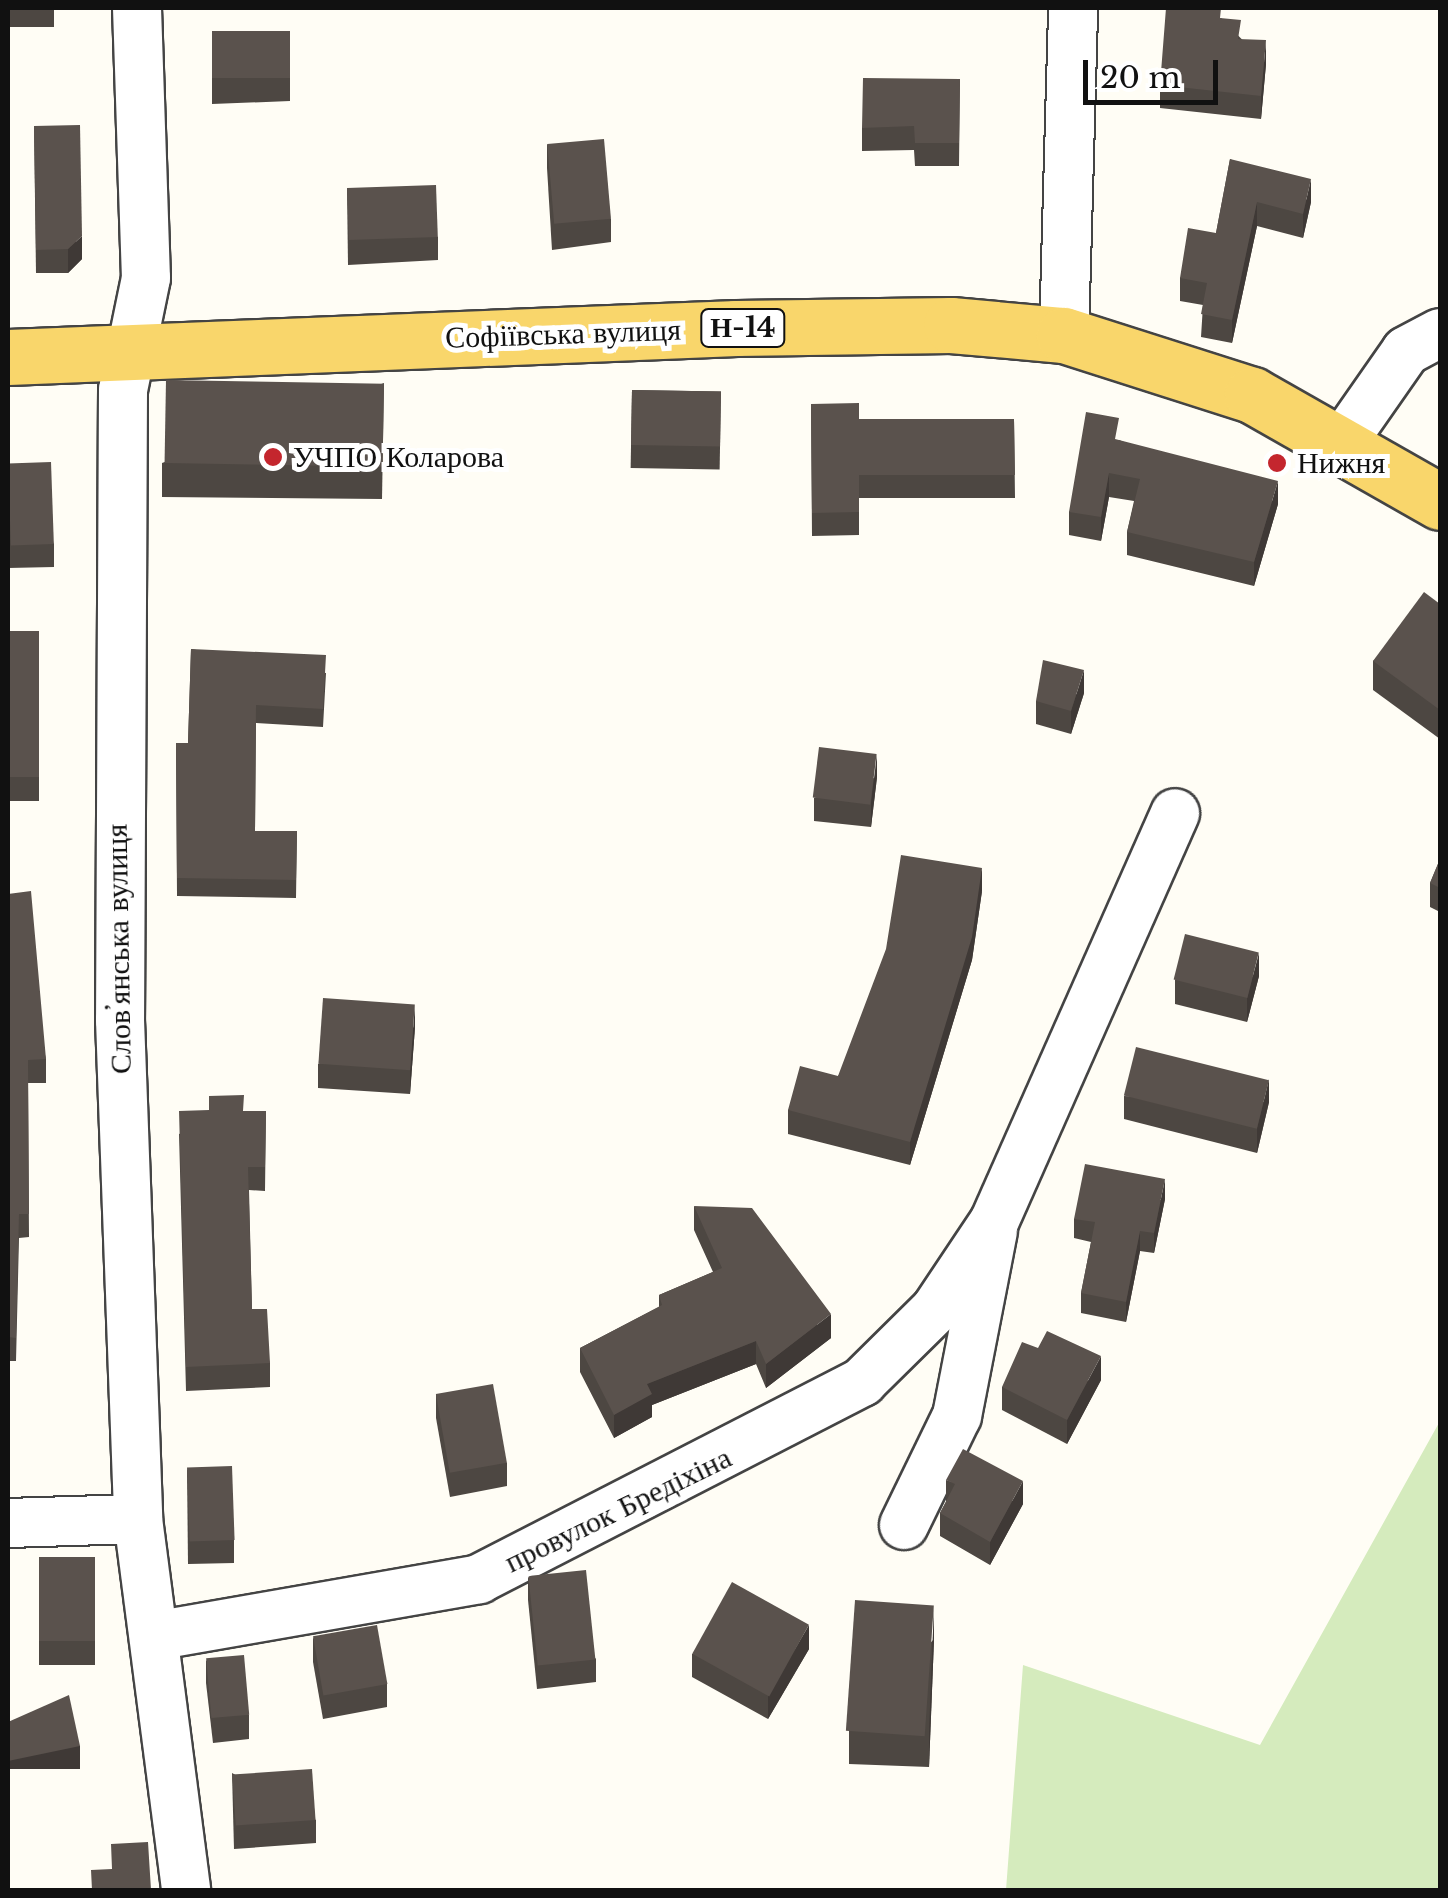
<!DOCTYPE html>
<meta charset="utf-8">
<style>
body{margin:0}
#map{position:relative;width:1448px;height:1898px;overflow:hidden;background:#fffdf5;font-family:"Libre Baskerville",serif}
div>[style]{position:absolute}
.green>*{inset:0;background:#d5ebbd}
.roads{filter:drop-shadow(2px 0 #444) drop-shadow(-2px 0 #444) drop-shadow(0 2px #444) drop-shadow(0 -2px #444)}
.minor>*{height:48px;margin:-24px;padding:0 24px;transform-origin:24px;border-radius:24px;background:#fff}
.major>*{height:55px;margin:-27.5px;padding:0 27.5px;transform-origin:27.5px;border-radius:27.5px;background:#f9d66b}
.wall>*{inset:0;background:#4d4742;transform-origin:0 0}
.shaded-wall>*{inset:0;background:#3f3936;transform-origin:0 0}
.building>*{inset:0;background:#5a524d;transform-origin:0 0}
.dots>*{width:28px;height:28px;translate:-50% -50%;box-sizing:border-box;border:5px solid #fff;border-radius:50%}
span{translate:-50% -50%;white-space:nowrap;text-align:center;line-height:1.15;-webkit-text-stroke:10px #fff;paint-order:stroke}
.shield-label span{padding:2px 8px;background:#fff;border:2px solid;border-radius:8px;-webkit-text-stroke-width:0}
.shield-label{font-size:28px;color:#111;font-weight:700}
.street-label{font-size:30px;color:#111}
.poi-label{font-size:30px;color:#111}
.left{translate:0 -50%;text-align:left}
.frame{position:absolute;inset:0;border:10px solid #111;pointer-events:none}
.scale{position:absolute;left:1083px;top:60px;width:135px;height:45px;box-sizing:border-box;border:5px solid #111;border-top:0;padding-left:12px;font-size:30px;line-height:35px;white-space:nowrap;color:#111;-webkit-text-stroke:8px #fff;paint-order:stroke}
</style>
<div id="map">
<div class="green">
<div style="clip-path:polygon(1440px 1421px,1440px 1890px,1006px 1890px,1023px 1665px,1260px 1745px)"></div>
</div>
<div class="roads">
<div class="minor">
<div style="left:137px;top:8px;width:270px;rotate:88.1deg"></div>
<div style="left:146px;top:278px;width:114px;rotate:101.6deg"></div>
<div style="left:123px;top:390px;width:630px;rotate:90.27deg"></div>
<div style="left:120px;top:1020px;width:499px;rotate:87.9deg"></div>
<div style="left:138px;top:1519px;width:374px;rotate:82.6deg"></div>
<div style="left:1064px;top:335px;width:327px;rotate:-88.4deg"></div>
<div style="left:1344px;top:440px;width:108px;rotate:-55.1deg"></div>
<div style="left:1406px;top:351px;width:38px;rotate:-28deg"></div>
<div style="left:8px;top:1523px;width:130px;rotate:-1.8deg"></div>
<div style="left:904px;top:1525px;width:121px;rotate:-64.1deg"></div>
<div style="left:957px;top:1416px;width:188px;rotate:-79deg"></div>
<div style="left:154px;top:1636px;width:330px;rotate:-9.9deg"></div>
<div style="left:479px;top:1579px;width:431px;rotate:-27.2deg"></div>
<div style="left:862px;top:1382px;width:103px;rotate:-44.6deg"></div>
<div style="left:935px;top:1310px;width:106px;rotate:-56.2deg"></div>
<div style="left:994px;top:1222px;width:447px;rotate:-66.1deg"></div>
</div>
<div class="major">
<div style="left:8px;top:357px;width:729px;rotate:-2.28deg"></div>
<div style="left:736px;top:328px;width:215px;rotate:-0.8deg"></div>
<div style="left:951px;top:325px;width:113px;rotate:5.1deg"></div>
<div style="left:1064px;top:335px;width:197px;rotate:17.7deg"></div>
<div style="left:1252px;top:395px;width:216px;rotate:29.6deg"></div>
</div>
</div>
<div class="wall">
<div style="left:8px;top:8px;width:46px;height:19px"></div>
<div style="clip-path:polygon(1221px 18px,1266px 64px,1261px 119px,1160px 108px,1160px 85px)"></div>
<div style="clip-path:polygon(212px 33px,290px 78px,290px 101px,212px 104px)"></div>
<div style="clip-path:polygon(960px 79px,959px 166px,915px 166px,914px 150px,862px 151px,862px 128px)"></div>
<div style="clip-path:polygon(34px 126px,82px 259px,68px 273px,36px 273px)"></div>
<div style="clip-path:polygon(547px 144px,611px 219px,611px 242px,552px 250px,547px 168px)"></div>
<div style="clip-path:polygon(1230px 159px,1311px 202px,1303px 238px,1257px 226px,1232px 343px,1201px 337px,1203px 305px,1180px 301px,1180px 278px,1216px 233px)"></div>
<div style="clip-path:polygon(347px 188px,438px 237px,438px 260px,348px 265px)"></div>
<div style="clip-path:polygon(384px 383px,382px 499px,162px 497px,162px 463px)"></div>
<div style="left:632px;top:390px;width:89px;height:78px;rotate:1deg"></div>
<div style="clip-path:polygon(811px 404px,859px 419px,1014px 419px,1015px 498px,859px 498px,859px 535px,812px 536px)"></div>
<div style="clip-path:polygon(1119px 440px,1278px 504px,1254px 586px,1127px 555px,1127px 532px,1134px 501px,1109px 497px,1101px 541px,1069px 535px,1069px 512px)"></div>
<div style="clip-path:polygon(8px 463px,54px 544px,54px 567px,8px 568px)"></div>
<div style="clip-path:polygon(1440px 604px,1440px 739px,1373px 690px,1373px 661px)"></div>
<div style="left:8px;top:631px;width:31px;height:170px"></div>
<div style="clip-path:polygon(191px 649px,326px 673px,323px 727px,256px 723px,255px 831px,297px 831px,296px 898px,177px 896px,176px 743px,188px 743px)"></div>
<div style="clip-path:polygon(1084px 693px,1071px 734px,1036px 724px,1036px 701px)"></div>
<div style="clip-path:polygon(877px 777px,871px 827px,814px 821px,814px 798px)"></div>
<div style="clip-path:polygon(1440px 859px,1440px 912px,1430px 907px,1430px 883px)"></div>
<div style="clip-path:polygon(982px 891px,972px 960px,910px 1165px,788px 1134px,788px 1110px,838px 1076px)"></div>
<div style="clip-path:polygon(8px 894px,46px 1059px,46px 1083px,28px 1083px,29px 1237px,19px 1238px,16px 1361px,8px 1361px)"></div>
<div style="clip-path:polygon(1259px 976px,1247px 1022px,1175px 1004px,1175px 980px)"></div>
<div style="clip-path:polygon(415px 1027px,410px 1094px,318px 1088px,318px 1064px)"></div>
<div style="clip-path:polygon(1124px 1096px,1269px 1102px,1257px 1153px,1124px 1119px)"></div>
<div style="clip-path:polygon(244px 1111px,266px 1111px,265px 1191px,249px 1190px,252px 1309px,270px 1363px,270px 1387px,186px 1391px,179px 1134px)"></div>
<div style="clip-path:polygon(1165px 1199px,1154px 1253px,1140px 1251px,1126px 1322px,1081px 1313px,1081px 1293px,1091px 1242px,1074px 1238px,1074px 1219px)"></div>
<div style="clip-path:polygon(694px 1206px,831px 1338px,766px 1388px,756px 1364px,652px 1405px,652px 1417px,614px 1438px,580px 1372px,580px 1348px,659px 1307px,659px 1295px,713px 1272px,694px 1230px)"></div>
<div style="clip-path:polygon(1101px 1380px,1067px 1444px,1002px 1410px,1002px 1387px)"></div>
<div style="clip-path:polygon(436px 1394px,507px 1463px,507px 1486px,450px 1497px,436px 1418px)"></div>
<div style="clip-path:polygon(187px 1469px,234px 1540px,234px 1563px,188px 1564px)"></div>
<div style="clip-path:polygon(946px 1480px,1023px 1504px,990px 1565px,940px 1536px,940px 1513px,946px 1502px)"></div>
<div style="left:95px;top:1557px;width:108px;height:56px;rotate:90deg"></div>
<div style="clip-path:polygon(528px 1577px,596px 1659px,596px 1682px,537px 1689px,528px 1600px)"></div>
<div style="clip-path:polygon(313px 1638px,387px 1684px,387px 1707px,323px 1719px,313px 1662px)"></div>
<div style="clip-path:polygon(934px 1639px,929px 1767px,849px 1764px,849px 1731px)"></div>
<div style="clip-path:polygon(809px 1649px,768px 1719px,692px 1677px,692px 1654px)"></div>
<div style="clip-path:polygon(206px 1660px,249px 1715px,249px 1739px,213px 1743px,206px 1683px)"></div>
<div style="clip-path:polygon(232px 1773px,316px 1820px,316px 1843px,234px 1849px)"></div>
</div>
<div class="shaded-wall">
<div style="clip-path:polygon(1266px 40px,1266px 64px,1261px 119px,1261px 96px)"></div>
<div style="clip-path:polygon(1311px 179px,1311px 202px,1303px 238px,1303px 214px)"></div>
<div style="clip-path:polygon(1257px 202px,1257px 226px,1232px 343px,1232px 320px)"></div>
<div style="clip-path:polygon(82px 236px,82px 259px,68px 273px,68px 249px)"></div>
<div style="clip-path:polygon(1109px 473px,1109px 497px,1101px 541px,1101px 517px)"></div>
<div style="clip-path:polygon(1278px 481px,1278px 504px,1254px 586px,1254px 562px)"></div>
<div style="clip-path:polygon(1084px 670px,1084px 693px,1071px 734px,1071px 711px)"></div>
<div style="clip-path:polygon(877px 754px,877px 777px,871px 827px,871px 803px)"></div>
<div style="clip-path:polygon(982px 868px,982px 891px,972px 960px,910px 1165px,910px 1142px)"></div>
<div style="clip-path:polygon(1259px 953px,1259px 976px,1247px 1022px,1247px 998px)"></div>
<div style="clip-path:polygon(415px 1004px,415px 1027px,410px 1094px,410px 1071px)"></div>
<div style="clip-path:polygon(1269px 1079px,1269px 1102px,1257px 1153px,1257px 1129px)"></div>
<div style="clip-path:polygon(1165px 1179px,1165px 1199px,1154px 1253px,1154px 1233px)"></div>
<div style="clip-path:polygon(1140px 1231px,1140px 1251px,1126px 1322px,1126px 1302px)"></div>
<div style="clip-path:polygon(831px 1314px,831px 1338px,766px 1388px,766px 1364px)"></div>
<div style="clip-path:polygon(756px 1341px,756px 1364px,652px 1405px,652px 1417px,614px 1438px,614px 1415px,647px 1384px)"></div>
<div style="clip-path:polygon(1101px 1356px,1101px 1380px,1067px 1444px,1067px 1420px)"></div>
<div style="clip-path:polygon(1023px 1481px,1023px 1504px,990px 1565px,990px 1542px)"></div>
<div style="clip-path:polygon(934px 1605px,934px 1639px,929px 1767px,929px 1733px)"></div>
<div style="clip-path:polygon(809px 1625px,809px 1649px,768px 1719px,768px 1695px)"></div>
<div style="left:80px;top:1746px;width:23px;height:74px;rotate:90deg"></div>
</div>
<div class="building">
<div style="clip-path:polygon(1166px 8px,1221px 8px,1220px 18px,1241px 20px,1238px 39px,1266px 40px,1261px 96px,1160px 85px)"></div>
<div style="left:290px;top:31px;width:47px;height:78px;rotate:90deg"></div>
<div style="clip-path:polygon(863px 78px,960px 79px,959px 143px,915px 143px,914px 126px,862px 128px)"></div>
<div style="clip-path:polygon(80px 125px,82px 236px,68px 249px,36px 250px,34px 126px)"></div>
<div style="left:604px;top:139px;width:80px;height:57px;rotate:85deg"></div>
<div style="clip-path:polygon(1230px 159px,1311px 179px,1303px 214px,1257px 202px,1232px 320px,1201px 314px,1207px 283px,1180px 278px,1188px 228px,1216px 233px)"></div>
<div style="left:436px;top:185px;width:52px;height:89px;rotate:88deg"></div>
<div style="left:166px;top:380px;width:218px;height:83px;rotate:1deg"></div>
<div style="left:632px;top:390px;width:89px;height:55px;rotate:1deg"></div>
<div style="clip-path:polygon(859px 403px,859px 419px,1014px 419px,1015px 475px,859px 475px,859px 512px,812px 513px,811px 404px)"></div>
<div style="clip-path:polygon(1086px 412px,1119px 418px,1115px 439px,1278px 481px,1254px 562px,1127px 532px,1140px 479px,1109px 473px,1101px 517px,1069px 512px)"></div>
<div style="left:51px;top:462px;width:82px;height:43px;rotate:88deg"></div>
<div style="clip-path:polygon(1424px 592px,1440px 604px,1440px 710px,1373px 661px)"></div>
<div style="left:8px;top:631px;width:31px;height:146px"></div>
<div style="clip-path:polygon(191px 649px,326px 655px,323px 709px,256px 705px,255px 831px,297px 831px,296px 880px,177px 878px,176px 743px,188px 743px)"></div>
<div style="clip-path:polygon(1043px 660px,1084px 670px,1071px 711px,1036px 701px)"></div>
<div style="left:819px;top:747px;width:58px;height:51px;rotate:7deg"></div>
<div style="clip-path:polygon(901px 855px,982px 868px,972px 937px,910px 1142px,788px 1110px,800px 1066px,838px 1076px,886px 949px)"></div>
<div style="clip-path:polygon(1440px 859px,1440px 888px,1430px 883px)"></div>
<div style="clip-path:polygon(31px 891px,46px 1059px,28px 1060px,29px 1214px,19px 1214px,16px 1338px,8px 1337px,8px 894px)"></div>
<div style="left:1185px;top:934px;width:76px;height:47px;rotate:14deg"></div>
<div style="left:323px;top:998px;width:92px;height:66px;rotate:4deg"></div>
<div style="left:1136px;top:1047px;width:137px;height:50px;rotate:14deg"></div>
<div style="clip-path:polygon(244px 1095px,243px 1111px,266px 1111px,265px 1167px,248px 1167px,252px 1309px,267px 1309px,270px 1363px,186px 1367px,179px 1111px,209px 1110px,209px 1096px)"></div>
<div style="clip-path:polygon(1085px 1164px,1165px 1179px,1154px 1233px,1140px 1231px,1126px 1302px,1081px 1293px,1095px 1222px,1074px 1219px)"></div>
<div style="clip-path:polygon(694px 1206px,752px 1208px,831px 1314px,766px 1364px,756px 1341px,647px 1384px,652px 1394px,614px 1415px,580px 1348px,662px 1305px,659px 1295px,722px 1268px)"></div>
<div style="clip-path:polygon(1047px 1331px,1101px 1356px,1067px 1420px,1002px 1387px,1022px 1342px,1038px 1348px)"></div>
<div style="left:493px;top:1384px;width:80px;height:58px;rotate:80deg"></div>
<div style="clip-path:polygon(963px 1449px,1023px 1481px,990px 1542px,940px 1513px,955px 1484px,946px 1480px)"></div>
<div style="left:232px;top:1466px;width:74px;height:45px;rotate:88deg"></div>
<div style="left:95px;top:1557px;width:84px;height:56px;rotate:90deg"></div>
<div style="left:586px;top:1570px;width:90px;height:58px;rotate:84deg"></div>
<div style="left:732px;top:1582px;width:88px;height:82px;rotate:29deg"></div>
<div style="left:855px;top:1600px;width:79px;height:131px;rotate:4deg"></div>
<div style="left:377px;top:1625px;width:60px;height:65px;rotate:80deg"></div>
<div style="left:244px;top:1655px;width:60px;height:38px;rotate:85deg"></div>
<div style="clip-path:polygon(69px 1695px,80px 1746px,8px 1761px,8px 1722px)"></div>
<div style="left:312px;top:1769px;width:51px;height:80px;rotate:86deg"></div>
<div style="clip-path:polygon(148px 1842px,151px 1890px,92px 1890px,91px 1870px,112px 1869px,111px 1844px)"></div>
</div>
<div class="dots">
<div style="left:273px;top:457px;background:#c4262e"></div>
<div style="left:1277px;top:463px;background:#c4262e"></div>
</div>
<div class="shield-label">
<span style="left:743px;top:328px">Н-14</span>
</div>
<div class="street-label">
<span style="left:563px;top:334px;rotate:-2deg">Софіївська вулиця</span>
<span style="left:119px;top:949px;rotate:-91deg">Словʼянська вулиця</span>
<span style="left:618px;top:1510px;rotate:-26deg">провулок Бредіхіна</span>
</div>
<div class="poi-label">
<span class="left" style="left:293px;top:457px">УЧПО Коларова</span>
<span class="left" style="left:1297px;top:463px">Нижня</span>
</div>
<div class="frame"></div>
<div class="scale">20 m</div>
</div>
